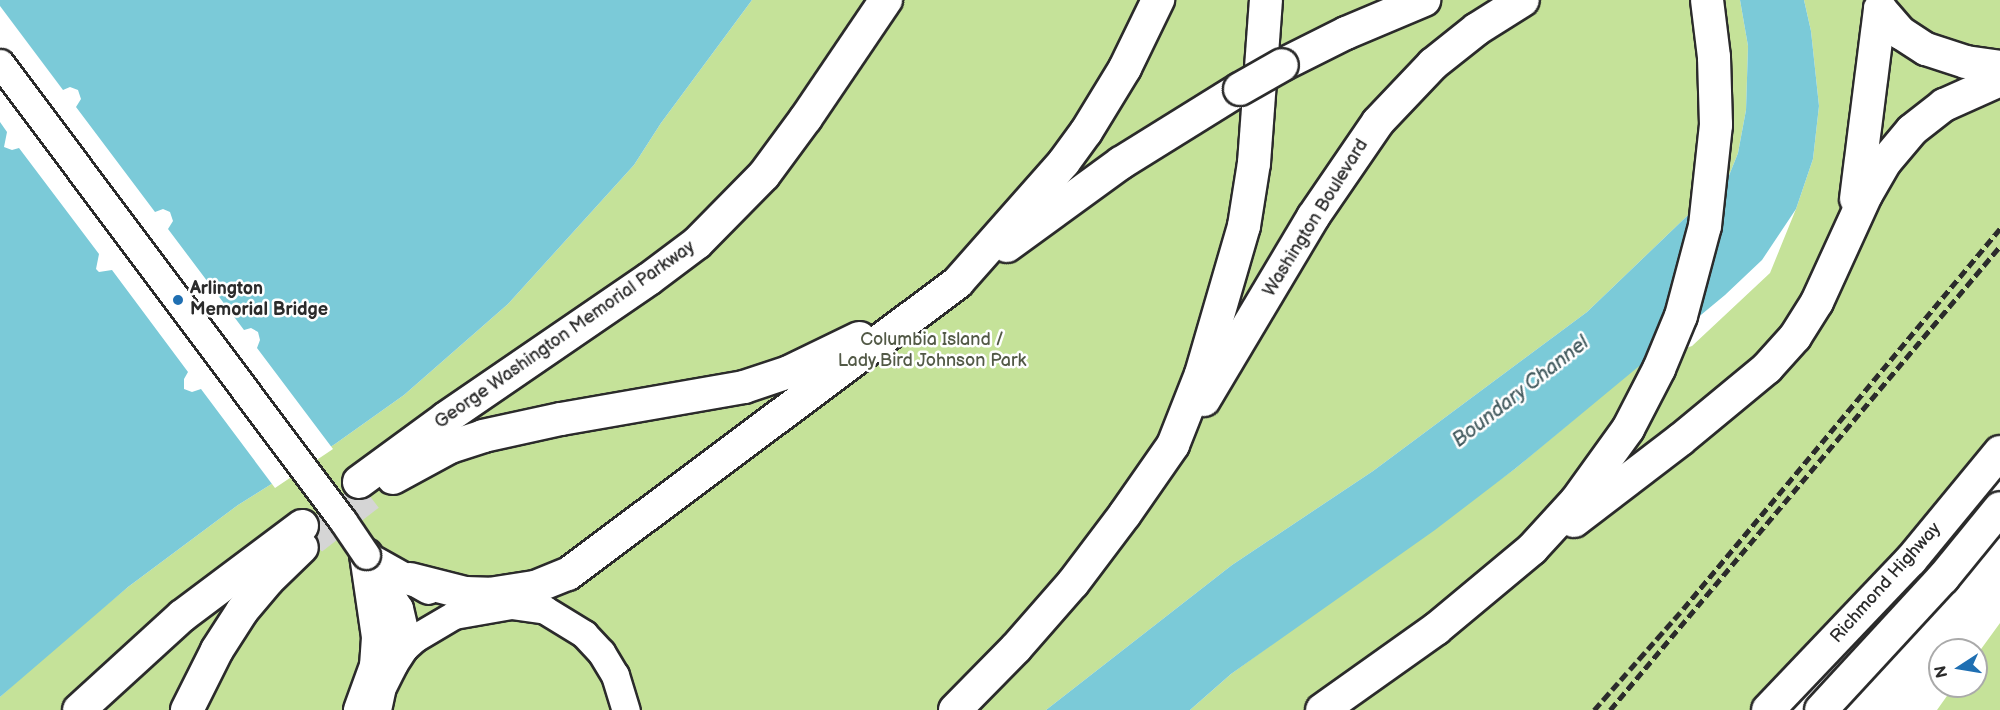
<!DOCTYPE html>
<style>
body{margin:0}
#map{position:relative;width:2000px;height:710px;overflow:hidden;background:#fff;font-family:"Balsamiq Sans",sans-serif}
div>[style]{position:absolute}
.green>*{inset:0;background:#c5e299}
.water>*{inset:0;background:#7bcad8}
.pier>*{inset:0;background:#fff}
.highway-tunnel>*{height:32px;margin-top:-16px;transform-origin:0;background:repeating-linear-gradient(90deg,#d5d5d5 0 32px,transparent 0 48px)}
.roads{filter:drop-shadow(2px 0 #2b2b2b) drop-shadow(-2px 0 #2b2b2b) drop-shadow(0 2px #2b2b2b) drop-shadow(0 -2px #2b2b2b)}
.primary>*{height:27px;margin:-13.5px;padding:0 13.5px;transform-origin:13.5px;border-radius:13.5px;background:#fff}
.highway>*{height:32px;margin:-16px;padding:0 16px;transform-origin:16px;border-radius:16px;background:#fff}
.rail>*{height:4.5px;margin-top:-2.25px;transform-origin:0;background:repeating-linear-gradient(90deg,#2b2b2b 0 9px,transparent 0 13.5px)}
.bridges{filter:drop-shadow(2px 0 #2b2b2b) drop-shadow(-2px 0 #2b2b2b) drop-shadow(0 2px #2b2b2b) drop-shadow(0 -2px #2b2b2b)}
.primary-bridge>*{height:27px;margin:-13.5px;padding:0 13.5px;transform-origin:13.5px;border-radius:13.5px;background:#fff}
.highway-bridge>*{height:32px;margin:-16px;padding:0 16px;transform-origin:16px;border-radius:16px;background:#fff}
.dots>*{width:16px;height:16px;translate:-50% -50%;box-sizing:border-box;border:3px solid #fff;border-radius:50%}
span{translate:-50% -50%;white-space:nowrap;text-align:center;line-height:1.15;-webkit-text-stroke:5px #fff;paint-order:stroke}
.street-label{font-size:18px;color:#2b2b2b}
.poi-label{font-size:18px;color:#2b2b2b;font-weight:700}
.left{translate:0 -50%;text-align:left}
.park-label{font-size:18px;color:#525946}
.water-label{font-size:20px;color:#435b5f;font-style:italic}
.north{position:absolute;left:1928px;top:638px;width:60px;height:60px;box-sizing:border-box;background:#fff;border:2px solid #aaa;border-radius:50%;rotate:258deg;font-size:16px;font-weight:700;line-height:24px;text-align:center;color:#2b2b2b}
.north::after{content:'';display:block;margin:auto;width:21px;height:27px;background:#1f6fb2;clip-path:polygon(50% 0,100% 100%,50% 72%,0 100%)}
</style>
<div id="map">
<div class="green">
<div style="clip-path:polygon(752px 0,1740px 0,1748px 46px,1746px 110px,1738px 153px,1726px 183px,1686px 217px,1587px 312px,1373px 471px,1232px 565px,1046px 710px,0 710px,0 697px,52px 650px,128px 587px,238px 505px,335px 444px,404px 395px,508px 304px,634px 165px,661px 123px)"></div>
<div style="clip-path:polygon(1804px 0,2000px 0,2000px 444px,1764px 710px,1190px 710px,1231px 674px,1516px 468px,1641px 363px,1692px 346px,1770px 273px,1796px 209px,1813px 159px,1819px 106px,1811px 31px)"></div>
<div style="clip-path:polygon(2000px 623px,2000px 710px,1937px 710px,1954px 686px,1976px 686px,1976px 656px)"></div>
</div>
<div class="water">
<div style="clip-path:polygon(0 0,752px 0,661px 123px,634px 165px,508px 304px,404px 395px,335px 444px,238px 505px,128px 587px,0 697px)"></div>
<div style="clip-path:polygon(1740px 0,1804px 0,1811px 31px,1819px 106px,1813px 159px,1796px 209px,1762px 260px,1725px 295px,1516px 468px,1435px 530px,1231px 674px,1190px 710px,1046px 710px,1232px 565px,1373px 471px,1587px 312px,1686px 217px,1726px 183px,1738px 153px,1746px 110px,1748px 46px)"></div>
</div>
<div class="pier">
<div style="clip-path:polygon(0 6px,63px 90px,70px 87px,78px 90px,81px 99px,76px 107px,155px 212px,163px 209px,170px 212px,173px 221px,168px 229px,244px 330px,251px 328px,258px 332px,260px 340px,257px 348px,333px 449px,275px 488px,201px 389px,192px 392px,184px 389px,184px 379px,188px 372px,112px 270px,99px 272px,96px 269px,99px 254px,19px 148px,12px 150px,4px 147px,7px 132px,0 122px)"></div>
</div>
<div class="highway-tunnel">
<div style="left:312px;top:539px;width:72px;rotate:-37.7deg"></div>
</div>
<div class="roads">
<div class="primary">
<div style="left:366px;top:555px;width:71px;rotate:29.4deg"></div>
<div style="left:367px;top:558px;width:59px;rotate:57.4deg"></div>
<div style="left:399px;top:608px;width:27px;rotate:77deg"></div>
<div style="left:405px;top:634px;width:14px;rotate:94deg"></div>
<div style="left:377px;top:710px;width:24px;rotate:-78deg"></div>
<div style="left:382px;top:687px;width:25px;rotate:-63deg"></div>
<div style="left:393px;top:665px;width:20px;rotate:-57deg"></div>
<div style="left:404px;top:648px;width:15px;rotate:-42deg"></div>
<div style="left:415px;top:638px;width:45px;rotate:-30.5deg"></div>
<div style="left:454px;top:615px;width:58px;rotate:-10deg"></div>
<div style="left:511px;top:605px;width:34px;rotate:8deg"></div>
<div style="left:545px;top:610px;width:46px;rotate:31.6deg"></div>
<div style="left:584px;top:634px;width:25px;rotate:47deg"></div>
<div style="left:601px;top:652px;width:27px;rotate:59deg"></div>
<div style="left:615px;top:675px;width:37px;rotate:73deg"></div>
</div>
<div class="highway">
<div style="left:1880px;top:9px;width:32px;rotate:49deg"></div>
<div style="left:1901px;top:33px;width:30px;rotate:33deg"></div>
<div style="left:1926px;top:49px;width:42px;rotate:18deg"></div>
<div style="left:1966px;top:62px;width:34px;rotate:8deg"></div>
<div style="left:1282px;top:65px;width:72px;rotate:-26.6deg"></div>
<div style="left:1346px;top:33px;width:85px;rotate:-22.9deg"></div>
<div style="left:1856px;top:199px;width:192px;rotate:-82.8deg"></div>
<div style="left:1007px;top:246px;width:141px;rotate:-36.1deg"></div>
<div style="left:1121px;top:163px;width:140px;rotate:-31.9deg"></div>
<div style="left:1204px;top:400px;width:213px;rotate:-59.2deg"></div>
<div style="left:1313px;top:217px;width:115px;rotate:-55.6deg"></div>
<div style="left:1378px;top:122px;width:80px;rotate:-46.5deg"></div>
<div style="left:1433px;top:64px;width:56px;rotate:-38.5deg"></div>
<div style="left:1477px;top:29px;width:54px;rotate:-32.2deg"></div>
<div style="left:393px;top:478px;width:65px;rotate:-28.5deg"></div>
<div style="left:450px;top:447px;width:35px;rotate:-18deg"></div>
<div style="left:483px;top:436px;width:80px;rotate:-12.3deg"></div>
<div style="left:561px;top:419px;width:186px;rotate:-9.9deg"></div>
<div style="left:744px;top:387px;width:47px;rotate:-18.4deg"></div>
<div style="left:789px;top:372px;width:78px;rotate:-25.9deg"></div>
<div style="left:359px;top:482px;width:108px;rotate:-36.3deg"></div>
<div style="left:446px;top:418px;width:246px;rotate:-34.4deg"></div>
<div style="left:649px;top:279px;width:60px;rotate:-36.9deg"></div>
<div style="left:697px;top:243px;width:95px;rotate:-45.4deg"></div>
<div style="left:764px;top:175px;width:71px;rotate:-53.6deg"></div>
<div style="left:806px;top:118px;width:143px;rotate:-55.9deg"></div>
<div style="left:1574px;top:521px;width:133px;rotate:-37.4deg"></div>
<div style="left:1680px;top:440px;width:113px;rotate:-39.6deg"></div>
<div style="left:1767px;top:368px;width:42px;rotate:-47.9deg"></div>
<div style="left:1795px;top:337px;width:41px;rotate:-57.8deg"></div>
<div style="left:1817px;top:302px;width:118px;rotate:-65.4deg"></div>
<div style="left:1866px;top:195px;width:39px;rotate:-60deg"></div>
<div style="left:1886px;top:161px;width:40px;rotate:-50deg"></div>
<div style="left:1912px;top:130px;width:41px;rotate:-38deg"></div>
<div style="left:1944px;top:105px;width:61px;rotate:-24.1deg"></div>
<div style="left:410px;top:579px;width:57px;rotate:14.3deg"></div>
<div style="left:465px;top:593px;width:24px;rotate:2deg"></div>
<div style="left:489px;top:594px;width:47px;rotate:-8.7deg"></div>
<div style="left:535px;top:587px;width:35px;rotate:-22deg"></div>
<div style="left:568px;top:574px;width:487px;rotate:-36.8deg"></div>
<div style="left:958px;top:282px;width:160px;rotate:-48.5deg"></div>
<div style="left:1064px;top:162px;width:37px;rotate:-54deg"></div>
<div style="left:1086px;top:132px;width:75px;rotate:-58.6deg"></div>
<div style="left:1125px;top:68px;width:76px;rotate:-64.1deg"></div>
<div style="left:79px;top:710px;width:139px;rotate:-42.4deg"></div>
<div style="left:182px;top:616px;width:150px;rotate:-36.9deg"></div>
<div style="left:187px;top:710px;width:67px;rotate:-63.4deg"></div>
<div style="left:217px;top:650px;width:46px;rotate:-57.3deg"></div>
<div style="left:242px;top:611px;width:40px;rotate:-50deg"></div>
<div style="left:268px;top:580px;width:47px;rotate:-44.1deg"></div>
<div style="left:360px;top:710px;width:47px;rotate:-70deg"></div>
<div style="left:376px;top:666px;width:29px;rotate:-86deg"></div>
<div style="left:378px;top:637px;width:83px;rotate:-98.3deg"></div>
<div style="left:955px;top:710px;width:87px;rotate:-45.5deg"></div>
<div style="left:1016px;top:648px;width:86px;rotate:-48.8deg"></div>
<div style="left:1073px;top:583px;width:86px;rotate:-53deg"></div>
<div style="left:1125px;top:514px;width:84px;rotate:-55.2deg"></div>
<div style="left:1173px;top:445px;width:76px;rotate:-68.5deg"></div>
<div style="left:1201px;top:374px;width:154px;rotate:-73.8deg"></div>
<div style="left:1244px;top:226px;width:64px;rotate:-81deg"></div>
<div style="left:1254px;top:163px;width:163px;rotate:-85.8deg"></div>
<div style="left:1322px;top:710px;width:140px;rotate:-35.4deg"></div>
<div style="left:1436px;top:629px;width:125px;rotate:-39.8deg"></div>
<div style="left:1532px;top:549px;width:65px;rotate:-47.5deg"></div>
<div style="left:1576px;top:501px;width:89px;rotate:-54.2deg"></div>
<div style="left:1628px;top:429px;width:68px;rotate:-62.7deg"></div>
<div style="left:1659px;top:369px;width:57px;rotate:-67.5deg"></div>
<div style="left:1681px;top:316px;width:93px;rotate:-75.1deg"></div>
<div style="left:1705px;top:226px;width:102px;rotate:-83.8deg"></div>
<div style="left:1716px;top:125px;width:68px;rotate:-91.7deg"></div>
<div style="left:1714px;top:57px;width:57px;rotate:-97deg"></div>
<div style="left:1768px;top:710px;width:207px;rotate:-46.4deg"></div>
<div style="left:1911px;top:560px;width:140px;rotate:-50.5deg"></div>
<div style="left:1821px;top:710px;width:180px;rotate:-47.3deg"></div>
<div style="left:1943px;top:578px;width:90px;rotate:-50.8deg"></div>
</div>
</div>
<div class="rail">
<div style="left:1594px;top:710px;width:135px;rotate:-48.6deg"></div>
<div style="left:1683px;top:609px;width:495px;rotate:-50.2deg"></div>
<div style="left:1610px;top:710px;width:606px;rotate:-49.95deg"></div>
</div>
<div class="bridges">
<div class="primary-bridge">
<div style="left:0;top:63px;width:572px;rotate:53.17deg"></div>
<div style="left:343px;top:521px;width:41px;rotate:55.9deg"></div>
</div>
<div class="highway-bridge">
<div style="left:1240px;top:89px;width:48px;rotate:-29.7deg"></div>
</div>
</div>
<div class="dots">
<div style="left:178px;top:300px;background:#1f6fb2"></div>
</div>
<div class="street-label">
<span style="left:1316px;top:218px;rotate:-58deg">Washington Boulevard</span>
<span style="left:565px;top:335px;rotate:-35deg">George Washington Memorial Parkway</span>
<span style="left:1886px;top:583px;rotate:-48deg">Richmond Highway</span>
</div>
<div class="poi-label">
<span class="left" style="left:190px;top:300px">Arlington<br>Memorial Bridge</span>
</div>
<div class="park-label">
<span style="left:932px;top:351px">Columbia Island /<br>Lady Bird Johnson Park</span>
</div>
<div class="water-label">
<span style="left:1521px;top:392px;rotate:-38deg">Boundary Channel</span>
</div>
<div class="north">N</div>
</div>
